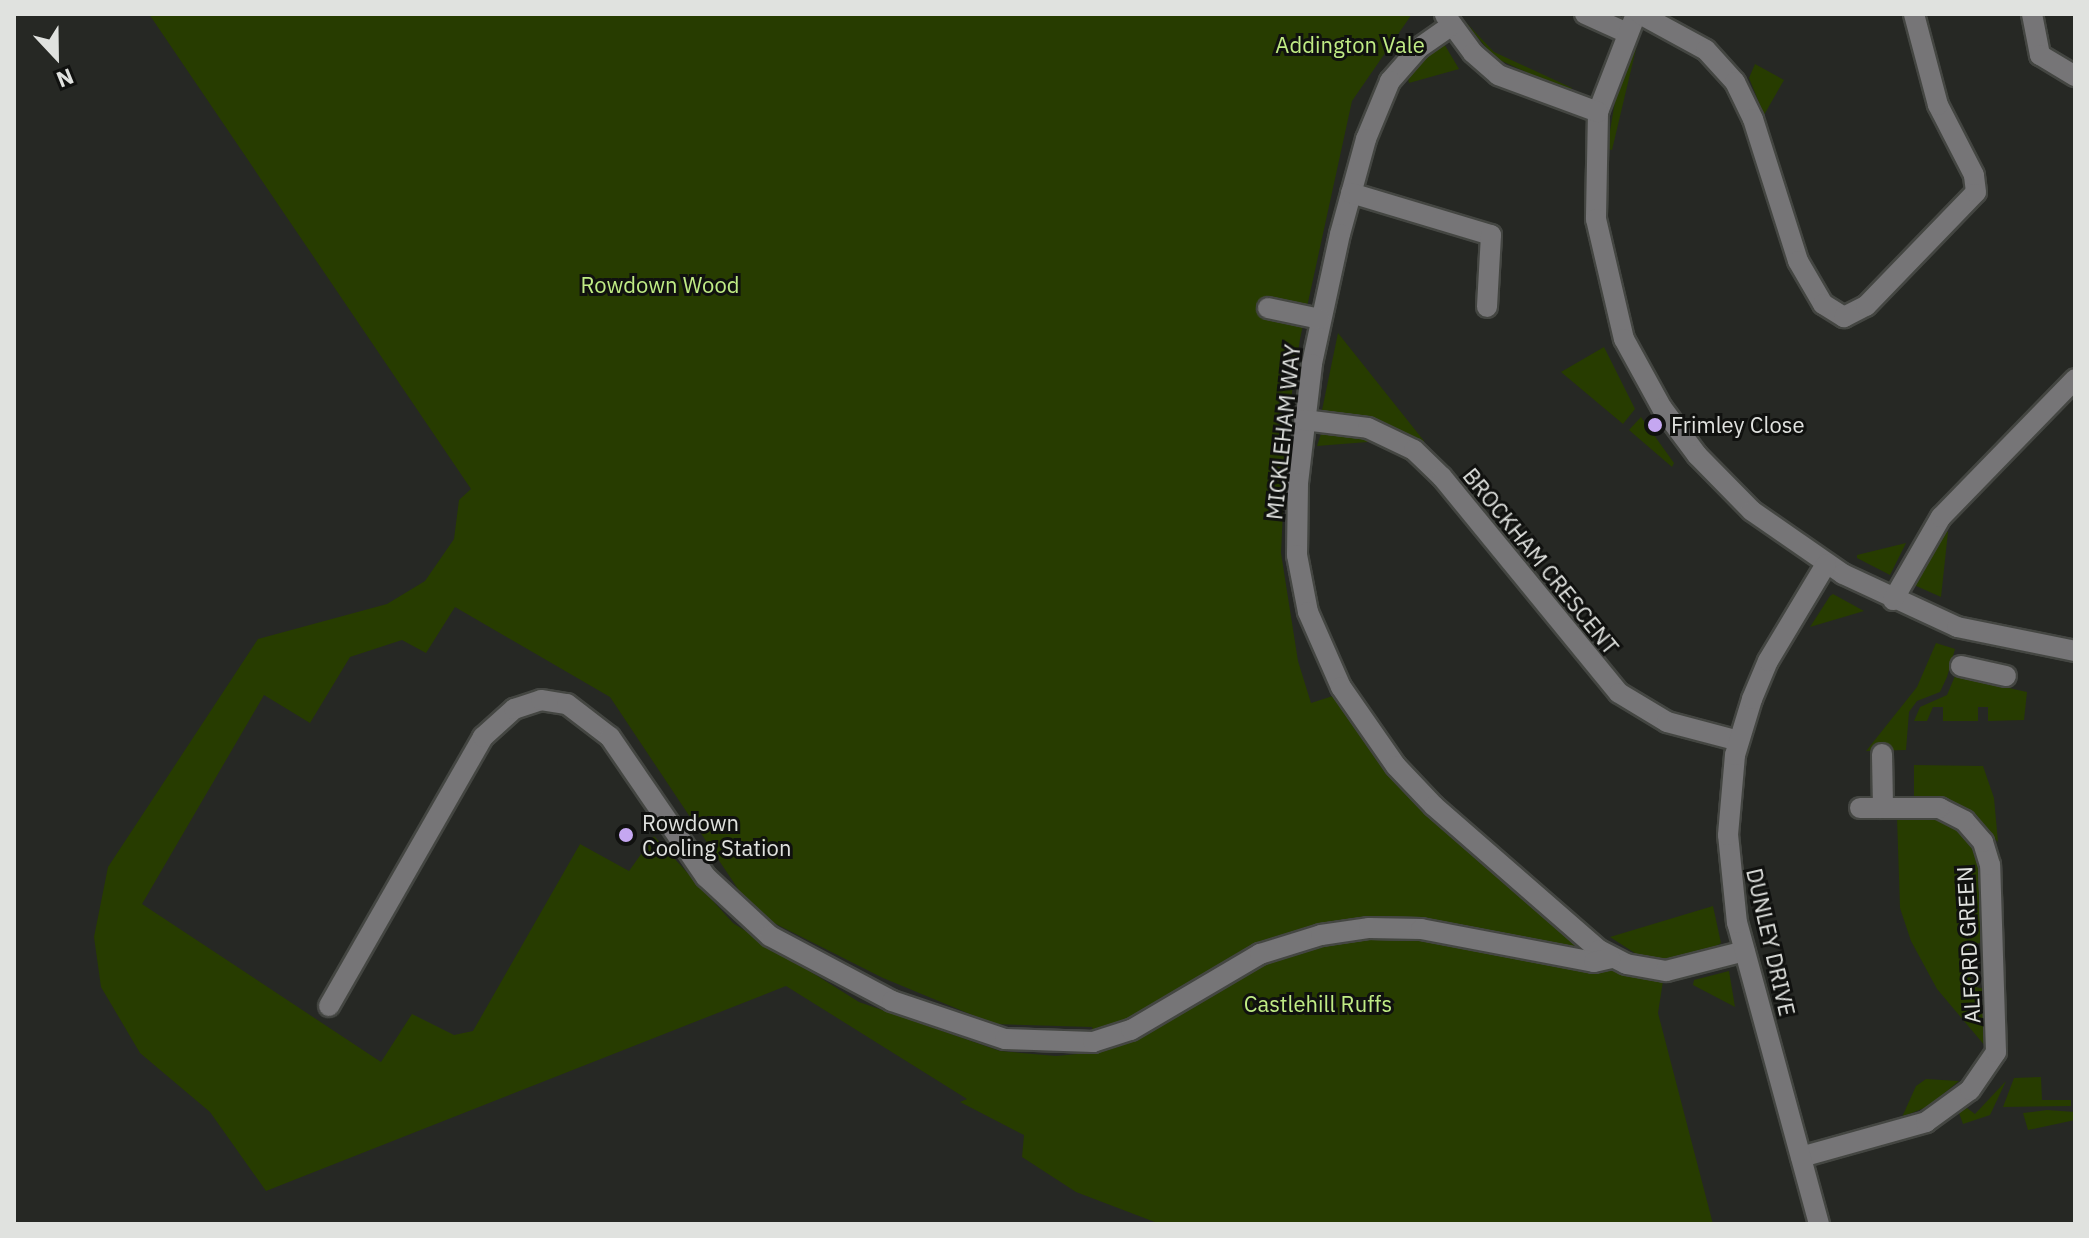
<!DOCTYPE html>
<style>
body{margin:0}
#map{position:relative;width:2089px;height:1238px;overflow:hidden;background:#262824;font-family:"IBM Plex Sans",sans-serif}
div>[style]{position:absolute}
.green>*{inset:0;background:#273c00}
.roads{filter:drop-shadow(2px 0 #444642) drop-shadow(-2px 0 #444642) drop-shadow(0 2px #444642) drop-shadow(0 -2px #444642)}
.minor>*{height:20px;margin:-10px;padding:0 10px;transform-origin:10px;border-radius:10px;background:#767577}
.dots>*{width:22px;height:22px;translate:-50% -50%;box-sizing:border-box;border:4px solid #10110f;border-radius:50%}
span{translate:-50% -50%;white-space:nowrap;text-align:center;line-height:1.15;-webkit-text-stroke:6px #10110f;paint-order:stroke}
.park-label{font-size:22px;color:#c0ec85}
.poi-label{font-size:22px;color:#e0e2df}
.left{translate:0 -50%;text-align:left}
.street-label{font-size:22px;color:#e0e2df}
.frame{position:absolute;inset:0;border:16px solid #e0e2df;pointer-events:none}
.north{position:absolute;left:16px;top:16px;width:80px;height:80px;-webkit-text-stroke:6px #10110f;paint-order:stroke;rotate:158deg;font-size:22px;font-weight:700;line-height:32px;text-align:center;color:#e0e2df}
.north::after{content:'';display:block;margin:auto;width:28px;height:36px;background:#e0e2df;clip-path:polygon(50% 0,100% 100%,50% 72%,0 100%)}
</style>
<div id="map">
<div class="green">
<div style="clip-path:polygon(evenodd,149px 14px,1412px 14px,1352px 101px,1300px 339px,1287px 426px,1281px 553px,1298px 661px,1311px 703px,1336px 695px,1605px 968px,1663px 981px,1658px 1013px,1713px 1224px,1160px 1224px,1076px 1192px,1022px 1157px,1024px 1135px,960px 1102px,967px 1099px,786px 986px,266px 1191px,210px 1112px,140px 1053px,101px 987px,94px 937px,108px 867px,258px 639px,387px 604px,425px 581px,454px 539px,459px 500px,471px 489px,149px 14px,455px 607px,610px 697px,754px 913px,883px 978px,994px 1024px,1092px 1027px,1099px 1052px,1056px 1056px,1000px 1051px,859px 1002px,733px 923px,654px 836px,629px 871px,580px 844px,473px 1031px,454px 1035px,412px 1014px,381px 1062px,142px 904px,264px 695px,310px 723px,350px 657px,402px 640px,426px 653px,455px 607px)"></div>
<div style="clip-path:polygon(1458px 14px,1494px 52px,1572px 88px,1570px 92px,1495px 58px)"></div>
<div style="clip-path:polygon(1640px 32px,1612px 150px,1607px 149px,1616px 95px)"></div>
<div style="clip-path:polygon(1443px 42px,1459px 69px,1409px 83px,1407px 74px,1413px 62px)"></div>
<div style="clip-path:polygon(1755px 64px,1784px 80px,1764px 115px,1749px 78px)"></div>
<div style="clip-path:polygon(1338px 333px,1424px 441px,1422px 445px,1321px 415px)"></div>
<div style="clip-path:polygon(1604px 347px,1635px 409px,1623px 424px,1561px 372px)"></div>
<div style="clip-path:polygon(1641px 417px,1674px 463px,1672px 467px,1629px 430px)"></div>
<div style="clip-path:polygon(1322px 431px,1348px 432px,1380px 441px,1317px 446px)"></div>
<div style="clip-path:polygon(1945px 530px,1948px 532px,1941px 597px,1914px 585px)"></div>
<div style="clip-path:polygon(1906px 543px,1890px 575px,1857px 558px,1857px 555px)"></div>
<div style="clip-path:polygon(1833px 594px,1864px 611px,1810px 627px,1830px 596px)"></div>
<div style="clip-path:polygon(1936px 643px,1955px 649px,1947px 677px,1940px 692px,1917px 701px,1909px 712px,1906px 750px,1866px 751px,1917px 687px)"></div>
<div style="clip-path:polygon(1955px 676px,2027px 692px,2024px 720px,1988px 721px,1988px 707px,1978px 707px,1978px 721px,1943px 721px,1943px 707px,1933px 707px,1927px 721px,1914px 721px,1920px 707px,1947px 695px)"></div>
<div style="clip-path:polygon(1914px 765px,1983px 766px,1994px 798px,1998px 842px,1961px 807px,1914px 797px)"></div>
<div style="clip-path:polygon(1939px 816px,1966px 833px,1980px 857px,1983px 942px,1969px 946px,1971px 986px,1985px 989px,1986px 1047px,1937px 989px,1911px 941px,1900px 908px,1897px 818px)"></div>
<div style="clip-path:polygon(1713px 906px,1721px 943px,1710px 950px,1676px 958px,1644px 959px,1610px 937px)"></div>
<div style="clip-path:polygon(1729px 971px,1735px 1007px,1693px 985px,1694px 980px)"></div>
<div style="clip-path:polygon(2041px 1077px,2042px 1100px,2071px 1100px,2071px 1106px,2003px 1107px,2014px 1078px)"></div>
<div style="clip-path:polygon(1926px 1079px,1959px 1081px,1929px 1106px,1902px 1117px,1916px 1086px)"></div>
<div style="clip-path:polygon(2006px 1081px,1990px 1115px,1963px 1124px,1958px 1110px,1967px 1108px,1975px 1114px)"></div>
<div style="clip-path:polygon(2047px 1110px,2075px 1112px,2075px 1120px,2028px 1130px,2023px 1113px)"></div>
</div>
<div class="roads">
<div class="minor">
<div style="left:1585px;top:14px;width:46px;rotate:24.3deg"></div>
<div style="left:1636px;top:14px;width:105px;rotate:111.2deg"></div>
<div style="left:1598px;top:112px;width:107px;rotate:91.1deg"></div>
<div style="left:1596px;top:219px;width:123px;rotate:76.9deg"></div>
<div style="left:1624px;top:339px;width:79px;rotate:61.2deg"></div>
<div style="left:1662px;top:408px;width:59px;rotate:53.3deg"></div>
<div style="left:1697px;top:455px;width:78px;rotate:45.5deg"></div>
<div style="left:1752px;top:511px;width:111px;rotate:34.7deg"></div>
<div style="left:1843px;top:574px;width:126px;rotate:24.9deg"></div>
<div style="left:1957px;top:627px;width:120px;rotate:11.5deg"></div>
<div style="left:1640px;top:14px;width:75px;rotate:28.6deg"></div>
<div style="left:1706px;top:50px;width:43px;rotate:47.8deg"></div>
<div style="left:1735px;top:82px;width:41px;rotate:64.1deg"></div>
<div style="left:1753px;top:119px;width:149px;rotate:72.4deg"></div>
<div style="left:1798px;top:261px;width:50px;rotate:59.8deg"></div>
<div style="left:1823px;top:304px;width:25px;rotate:32deg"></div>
<div style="left:1844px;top:317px;width:25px;rotate:-27deg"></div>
<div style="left:1866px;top:306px;width:158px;rotate:-46deg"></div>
<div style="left:1976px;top:192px;width:17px;rotate:-97deg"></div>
<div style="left:1974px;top:175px;width:79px;rotate:-117.2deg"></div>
<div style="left:1938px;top:105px;width:94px;rotate:-104.8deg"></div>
<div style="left:2032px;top:14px;width:42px;rotate:79deg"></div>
<div style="left:2040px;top:55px;width:41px;rotate:31deg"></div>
<div style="left:1445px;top:15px;width:47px;rotate:53.6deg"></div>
<div style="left:1473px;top:53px;width:33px;rotate:41deg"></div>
<div style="left:1498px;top:75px;width:107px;rotate:20.3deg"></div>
<div style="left:1452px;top:25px;width:40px;rotate:145.1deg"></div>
<div style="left:1419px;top:48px;width:44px;rotate:131.3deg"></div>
<div style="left:1390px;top:81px;width:63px;rotate:112.5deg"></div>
<div style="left:1366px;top:139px;width:98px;rotate:105.3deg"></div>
<div style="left:1340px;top:234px;width:133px;rotate:102.2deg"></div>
<div style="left:1312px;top:364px;width:120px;rotate:96.7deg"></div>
<div style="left:1298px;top:483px;width:72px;rotate:90.8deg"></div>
<div style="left:1297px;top:555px;width:58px;rotate:79.1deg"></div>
<div style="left:1308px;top:612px;width:82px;rotate:66.3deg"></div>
<div style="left:1341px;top:687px;width:96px;rotate:55.2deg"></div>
<div style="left:1396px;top:766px;width:55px;rotate:46.5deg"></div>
<div style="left:1434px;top:806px;width:219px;rotate:41.1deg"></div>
<div style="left:1599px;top:950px;width:30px;rotate:27deg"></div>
<div style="left:1626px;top:964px;width:41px;rotate:9.9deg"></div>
<div style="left:1666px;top:971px;width:81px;rotate:-14.2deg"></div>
<div style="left:1351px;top:193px;width:146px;rotate:16.7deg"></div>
<div style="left:1491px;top:235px;width:72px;rotate:93.2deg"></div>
<div style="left:1268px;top:308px;width:53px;rotate:11.9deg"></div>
<div style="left:1304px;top:420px;width:64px;rotate:7.1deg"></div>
<div style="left:1368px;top:428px;width:51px;rotate:25.6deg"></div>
<div style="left:1414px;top:450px;width:39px;rotate:44deg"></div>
<div style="left:1442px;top:477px;width:279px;rotate:50.7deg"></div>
<div style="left:1619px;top:693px;width:56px;rotate:31.1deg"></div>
<div style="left:1667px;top:722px;width:74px;rotate:14.8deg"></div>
<div style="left:1893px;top:600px;width:96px;rotate:-60deg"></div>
<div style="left:1941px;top:517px;width:192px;rotate:-45.8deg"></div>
<div style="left:1961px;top:666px;width:46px;rotate:12.5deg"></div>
<div style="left:1882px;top:754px;width:54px;rotate:88.9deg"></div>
<div style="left:329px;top:1006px;width:310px;rotate:-60.2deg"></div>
<div style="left:483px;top:737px;width:42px;rotate:-42.1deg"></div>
<div style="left:514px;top:709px;width:28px;rotate:-18deg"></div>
<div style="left:541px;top:700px;width:26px;rotate:9deg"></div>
<div style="left:567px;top:704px;width:54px;rotate:37.5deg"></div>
<div style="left:610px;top:737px;width:170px;rotate:55.6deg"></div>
<div style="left:706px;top:877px;width:87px;rotate:42.7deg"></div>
<div style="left:770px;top:936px;width:138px;rotate:28deg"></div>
<div style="left:892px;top:1001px;width:119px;rotate:18.6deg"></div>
<div style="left:1005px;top:1039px;width:88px;rotate:2deg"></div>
<div style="left:1093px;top:1042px;width:40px;rotate:-18deg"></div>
<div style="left:1131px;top:1030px;width:150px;rotate:-30.5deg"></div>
<div style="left:1260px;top:954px;width:64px;rotate:-17.3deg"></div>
<div style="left:1321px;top:935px;width:49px;rotate:-8.3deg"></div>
<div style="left:1369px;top:928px;width:52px;rotate:1.1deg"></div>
<div style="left:1421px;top:929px;width:176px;rotate:10.8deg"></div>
<div style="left:1594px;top:962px;width:17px;rotate:-13deg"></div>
<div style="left:1801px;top:1157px;width:130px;rotate:-15.6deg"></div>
<div style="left:1926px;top:1122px;width:54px;rotate:-36deg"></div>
<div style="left:1970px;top:1090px;width:46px;rotate:-55.6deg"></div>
<div style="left:1996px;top:1052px;width:187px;rotate:-91.8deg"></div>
<div style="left:1990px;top:865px;width:24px;rotate:-107deg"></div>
<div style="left:1983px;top:842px;width:28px;rotate:-131deg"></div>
<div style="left:1965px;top:821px;width:28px;rotate:-153deg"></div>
<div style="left:1940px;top:808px;width:80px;rotate:180deg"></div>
<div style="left:1819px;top:1224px;width:312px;rotate:-105.2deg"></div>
<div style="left:1737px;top:923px;width:88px;rotate:-95.8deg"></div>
<div style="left:1728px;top:835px;width:80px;rotate:-85deg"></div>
<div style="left:1735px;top:755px;width:59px;rotate:-73.1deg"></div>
<div style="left:1752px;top:699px;width:41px;rotate:-67.2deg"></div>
<div style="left:1768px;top:661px;width:113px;rotate:-59.1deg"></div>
</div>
</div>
<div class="dots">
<div style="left:1655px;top:425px;background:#c5a7f1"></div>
<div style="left:626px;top:835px;background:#c5a7f1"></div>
</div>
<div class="park-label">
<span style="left:1350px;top:45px">Addington Vale</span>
<span style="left:660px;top:285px">Rowdown Wood</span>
<span style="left:1318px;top:1004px">Castlehill Ruffs</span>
</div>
<div class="poi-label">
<span class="left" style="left:1671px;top:425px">Frimley Close</span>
<span class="left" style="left:642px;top:835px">Rowdown<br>Cooling Station</span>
</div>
<div class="street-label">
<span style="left:1283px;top:432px;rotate:-84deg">MICKLEHAM WAY</span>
<span style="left:1541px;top:561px;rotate:51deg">BROCKHAM CRESCENT</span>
<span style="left:1771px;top:942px;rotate:77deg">DUNLEY DRIVE</span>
<span style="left:1968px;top:945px;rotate:-93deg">ALFORD GREEN</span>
</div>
<div class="frame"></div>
<div class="north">N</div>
</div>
